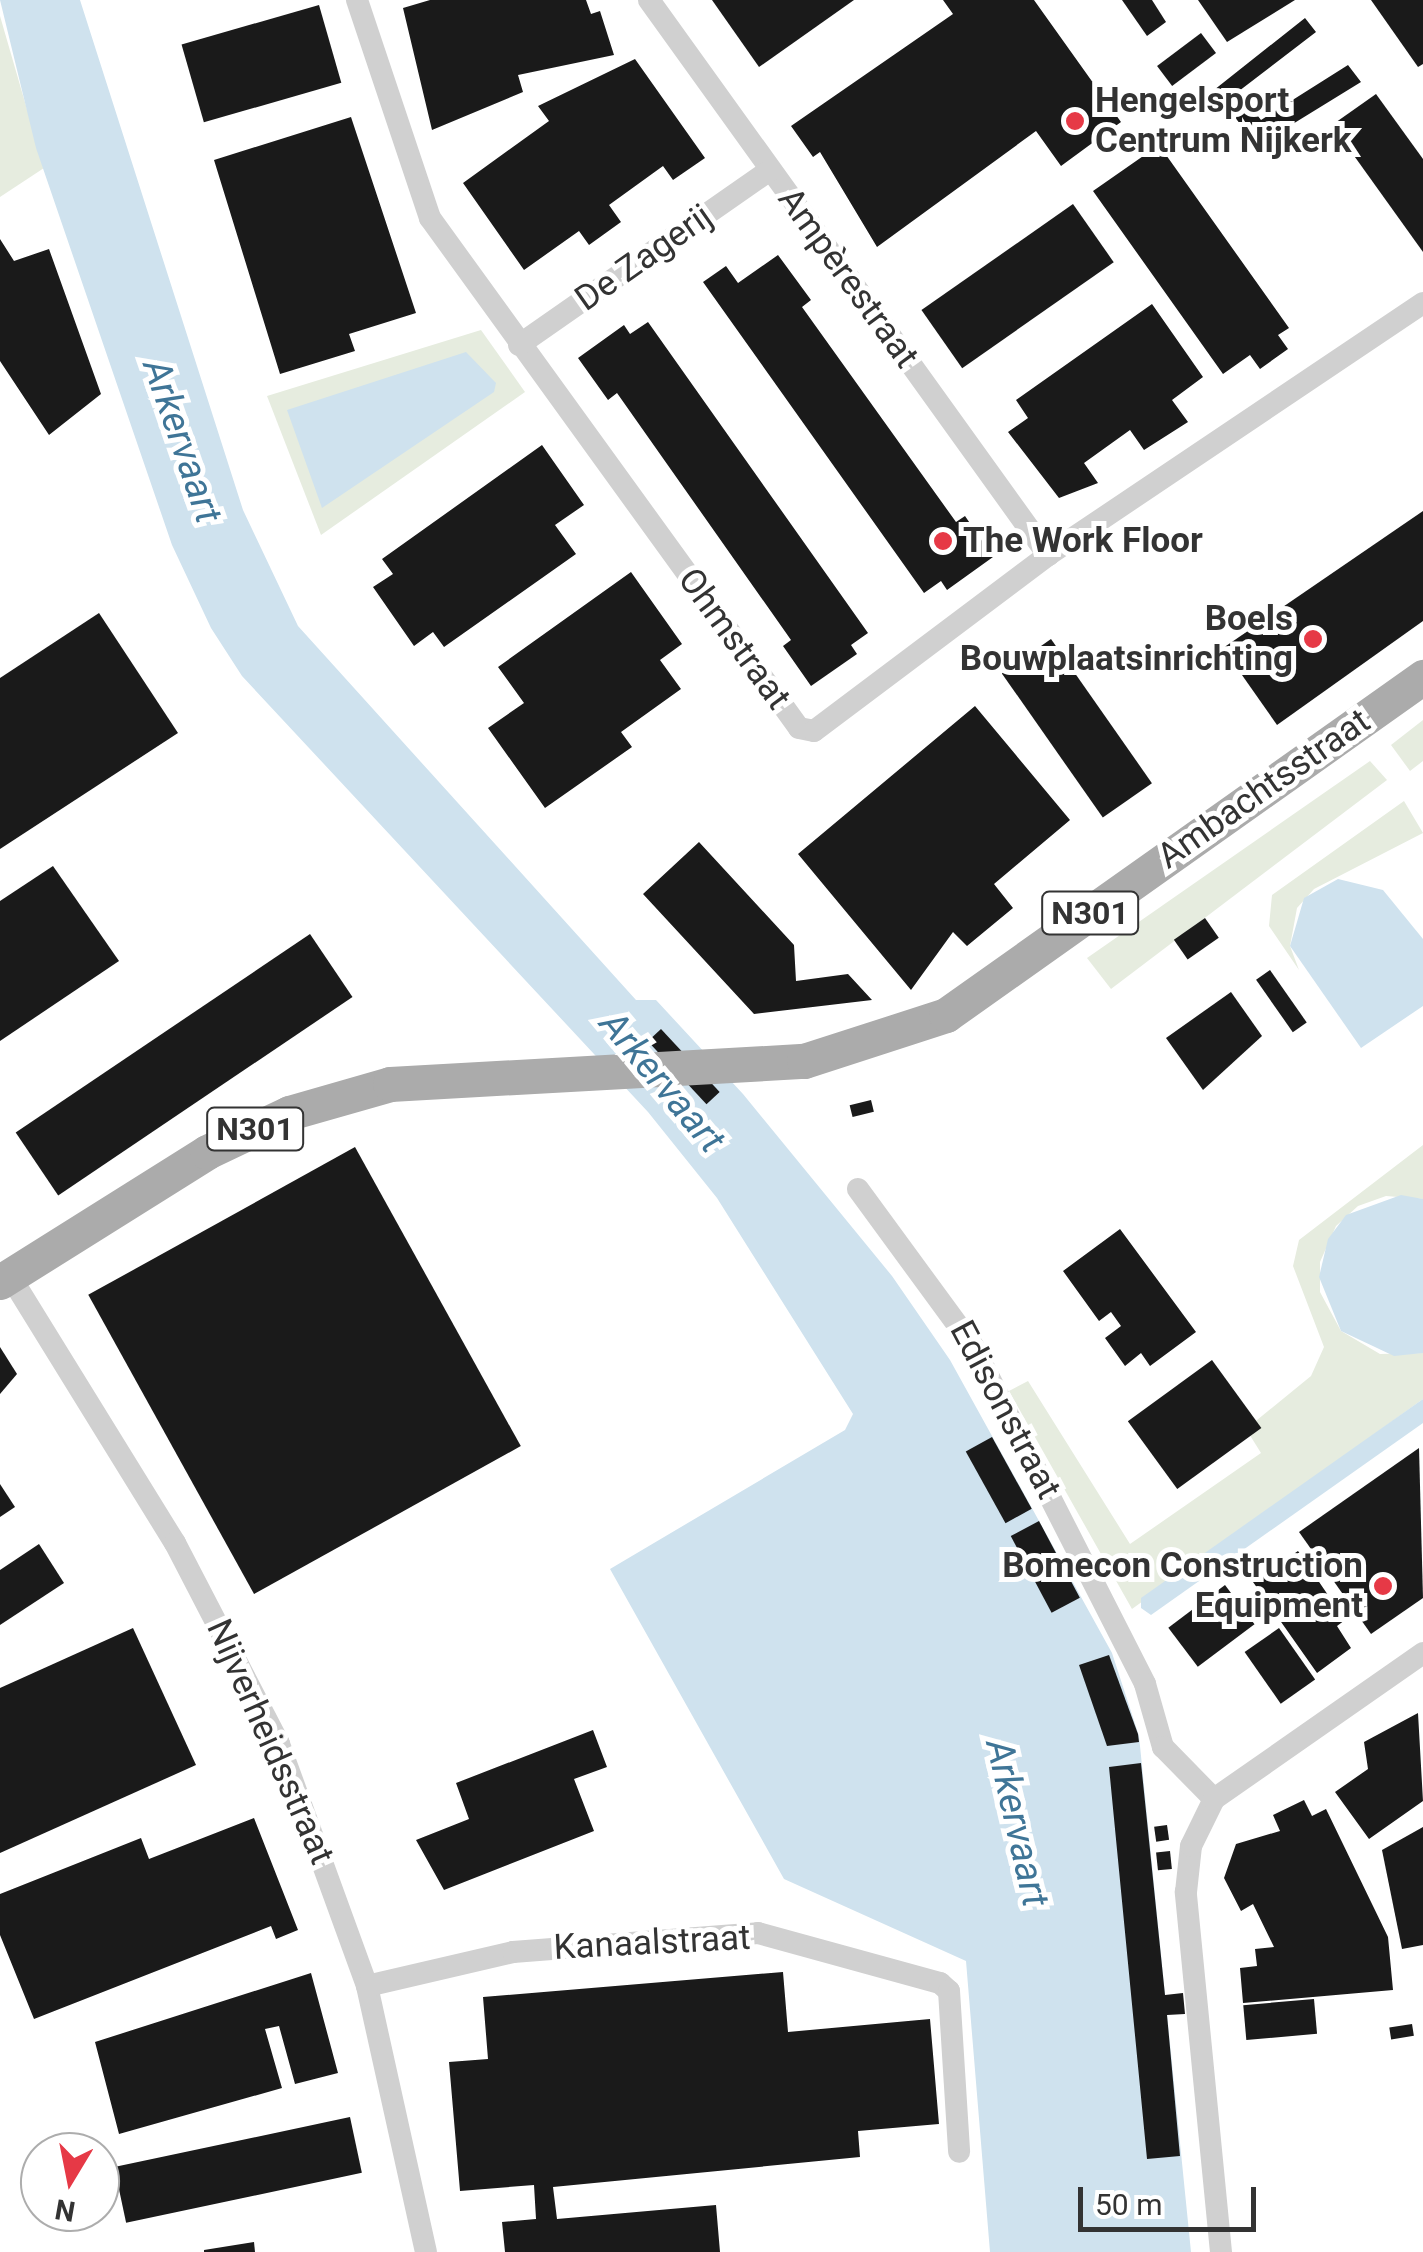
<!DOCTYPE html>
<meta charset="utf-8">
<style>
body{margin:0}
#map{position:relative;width:1423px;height:2252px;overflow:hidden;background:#fff;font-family:Roboto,sans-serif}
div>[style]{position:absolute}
.green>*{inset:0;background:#e6ecdf}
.water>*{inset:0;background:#cfe2ee}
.building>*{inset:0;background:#1a1a1a;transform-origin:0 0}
.minor>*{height:22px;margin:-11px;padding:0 11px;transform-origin:11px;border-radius:11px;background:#d0d0d0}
.primary>*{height:35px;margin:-17.5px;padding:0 17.5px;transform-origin:17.5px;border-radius:17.5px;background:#ababab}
.dots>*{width:28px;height:28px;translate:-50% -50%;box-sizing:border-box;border:5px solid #fff;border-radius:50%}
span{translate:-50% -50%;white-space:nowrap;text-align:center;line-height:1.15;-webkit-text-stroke:10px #fff;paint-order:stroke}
.shield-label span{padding:2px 8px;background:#fff;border:2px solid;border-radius:8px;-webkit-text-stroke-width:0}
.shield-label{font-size:32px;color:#333;font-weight:700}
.poi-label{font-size:35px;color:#333;font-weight:700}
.left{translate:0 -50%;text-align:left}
.right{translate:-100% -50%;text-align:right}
.street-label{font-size:35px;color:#333}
.water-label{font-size:38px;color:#3f7597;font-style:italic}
.north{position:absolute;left:20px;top:2132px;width:100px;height:100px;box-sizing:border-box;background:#fff;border:2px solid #adadad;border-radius:50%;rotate:190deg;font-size:28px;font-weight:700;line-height:40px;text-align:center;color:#333}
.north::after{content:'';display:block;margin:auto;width:35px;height:45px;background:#e63946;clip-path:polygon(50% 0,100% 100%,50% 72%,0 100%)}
.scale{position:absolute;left:1078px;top:2187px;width:178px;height:45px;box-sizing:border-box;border:5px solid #333;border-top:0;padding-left:12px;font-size:30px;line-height:35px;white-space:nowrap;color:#333;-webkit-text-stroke:8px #fff;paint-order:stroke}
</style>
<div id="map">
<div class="green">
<div style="clip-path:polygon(0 16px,44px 168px,0 197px)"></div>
<div style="clip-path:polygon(481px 330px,525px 392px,321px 535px,267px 396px)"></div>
<div style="clip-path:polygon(1423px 720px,1423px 761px,1410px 771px,1391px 745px)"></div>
<div style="clip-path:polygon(1370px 761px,1387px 780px,1111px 989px,1087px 958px)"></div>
<div style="clip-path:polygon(1404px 801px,1423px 833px,1314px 889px,1297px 908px,1290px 946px,1299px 970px,1269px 926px,1272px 895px)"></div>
<div style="clip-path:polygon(1423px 1145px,1423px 1199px,1386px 1196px,1358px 1206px,1336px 1226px,1320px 1262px,1320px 1292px,1341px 1331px,1380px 1354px,1423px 1353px,1423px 1399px,1132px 1609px,1009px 1391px,1028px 1381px,1130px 1544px,1261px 1453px,1246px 1429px,1311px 1376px,1324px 1347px,1293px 1266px,1299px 1240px)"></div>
</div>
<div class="water">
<div style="clip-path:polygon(0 0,80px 0,243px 510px,298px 626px,636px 1000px,656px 1000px,743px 1094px,892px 1276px,950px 1360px,1112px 1653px,1139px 1736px,1191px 2252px,990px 2252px,966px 1961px,784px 1879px,610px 1569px,845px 1430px,853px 1414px,717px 1198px,648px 1112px,242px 676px,211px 628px,172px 545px,36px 148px)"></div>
<div style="clip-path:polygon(466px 352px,496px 383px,494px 392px,322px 508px,287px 410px)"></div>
<div style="clip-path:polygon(1338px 879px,1383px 890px,1423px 939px,1423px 1006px,1361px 1048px,1290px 946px,1304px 898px)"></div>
<div style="clip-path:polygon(1401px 1195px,1423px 1199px,1423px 1353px,1394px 1356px,1341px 1331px,1319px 1277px,1328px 1239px,1346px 1215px)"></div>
<div style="clip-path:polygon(1423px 1399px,1423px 1423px,1151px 1615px,1141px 1608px,1141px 1598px)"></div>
</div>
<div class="building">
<div style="clip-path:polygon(430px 0,586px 0,591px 14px,600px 11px,614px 55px,518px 75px,523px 92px,432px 130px,403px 8px)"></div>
<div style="clip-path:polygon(712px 0,854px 0,759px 67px)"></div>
<div style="clip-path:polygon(943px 0,1034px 0,1121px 122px,1061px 166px,1036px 131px,877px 247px,820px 152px,813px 157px,791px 126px,953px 14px)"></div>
<div style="clip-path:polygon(1122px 0,1152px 0,1166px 22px,1147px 36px)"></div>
<div style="clip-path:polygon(1198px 0,1295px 0,1227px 42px)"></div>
<div style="clip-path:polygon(1371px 0,1423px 0,1423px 64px,1418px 67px)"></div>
<div style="left:319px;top:5px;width:81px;height:143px;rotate:74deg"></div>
<div style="clip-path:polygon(1305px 18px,1316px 32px,1239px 91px,1261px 120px,1348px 65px,1361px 82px,1257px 146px,1214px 90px)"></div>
<div style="left:1201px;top:33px;width:25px;height:55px;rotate:53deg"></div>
<div style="clip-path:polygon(635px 59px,705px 158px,673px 180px,663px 166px,609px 205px,621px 222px,589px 245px,579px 231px,524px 270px,463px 183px,549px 121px,538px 106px)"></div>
<div style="clip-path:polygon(1376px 94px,1423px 159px,1423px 252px,1332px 125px)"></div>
<div style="clip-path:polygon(351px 117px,416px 313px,349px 334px,355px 351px,280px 374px,214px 160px)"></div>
<div style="clip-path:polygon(1159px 145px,1289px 328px,1278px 335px,1288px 349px,1260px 369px,1250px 355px,1223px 374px,1093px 191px)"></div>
<div style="left:1073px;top:204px;width:71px;height:185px;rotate:55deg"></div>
<div style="clip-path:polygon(0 239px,14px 261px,49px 249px,101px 394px,49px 435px,0 361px)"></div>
<div style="clip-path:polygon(778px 255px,811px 300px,802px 307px,956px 522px,965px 516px,993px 557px,947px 590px,941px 581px,924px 593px,703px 282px,726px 266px,738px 283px)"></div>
<div style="clip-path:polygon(1152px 304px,1203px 377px,1172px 400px,1188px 422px,1144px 450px,1130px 430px,1084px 463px,1098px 483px,1059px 498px,1008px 432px,1028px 418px,1016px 400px)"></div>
<div style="clip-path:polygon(648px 322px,868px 633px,851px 645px,857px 654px,811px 686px,783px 646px,791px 640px,617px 393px,608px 400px,578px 358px,624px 325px,630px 334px)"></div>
<div style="clip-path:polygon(542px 445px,584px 505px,555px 525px,576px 554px,444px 647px,433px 632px,414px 646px,373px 587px,393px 574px,382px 559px)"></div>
<div style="clip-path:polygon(1423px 511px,1423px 621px,1277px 725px,1223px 648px)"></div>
<div style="clip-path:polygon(631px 572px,682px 644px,660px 660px,681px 689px,621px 732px,632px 747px,545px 808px,488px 728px,524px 703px,498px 667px)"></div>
<div style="clip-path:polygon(99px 613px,178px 733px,0 849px,0 678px)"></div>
<div style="left:1051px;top:639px;width:176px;height:60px;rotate:55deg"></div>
<div style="clip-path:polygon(975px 706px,1070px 820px,994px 884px,1013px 908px,967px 946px,953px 932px,911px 990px,798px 854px)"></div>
<div style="clip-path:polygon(699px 842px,794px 945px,796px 981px,848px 974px,872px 1000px,754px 1014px,643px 894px)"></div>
<div style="clip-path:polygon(53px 866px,119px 961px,0 1041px,0 901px)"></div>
<div style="left:1205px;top:918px;width:24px;height:38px;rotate:55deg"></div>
<div style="left:310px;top:934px;width:76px;height:355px;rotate:56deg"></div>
<div style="left:1270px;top:970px;width:64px;height:17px;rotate:55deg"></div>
<div style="clip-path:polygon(1231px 992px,1262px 1036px,1203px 1090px,1166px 1038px)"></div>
<div style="left:661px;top:1029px;width:86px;height:18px;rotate:47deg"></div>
<div style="left:871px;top:1100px;width:12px;height:22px;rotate:76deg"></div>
<div style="left:355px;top:1147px;width:342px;height:305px;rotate:61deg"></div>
<div style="clip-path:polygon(1120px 1229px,1196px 1332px,1150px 1366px,1141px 1353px,1125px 1366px,1105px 1338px,1121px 1326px,1111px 1312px,1099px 1321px,1063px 1271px)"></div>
<div style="clip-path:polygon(0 1347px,17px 1374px,0 1394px)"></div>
<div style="left:1212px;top:1360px;width:84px;height:104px;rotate:54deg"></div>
<div style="left:992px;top:1437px;width:82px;height:30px;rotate:61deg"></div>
<div style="clip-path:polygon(1419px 1448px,1423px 1598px,1371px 1634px,1299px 1532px)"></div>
<div style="clip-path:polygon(0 1484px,15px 1507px,0 1517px)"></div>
<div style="left:1039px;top:1521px;width:87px;height:32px;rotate:62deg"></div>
<div style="clip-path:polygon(39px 1544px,64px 1583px,0 1625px,0 1570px)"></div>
<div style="clip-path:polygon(1298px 1551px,1345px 1620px,1337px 1626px,1351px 1648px,1317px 1673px,1253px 1582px)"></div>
<div style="left:1225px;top:1585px;width:49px;height:71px;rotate:53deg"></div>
<div style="clip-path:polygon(133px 1628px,196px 1765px,0 1853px,0 1688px)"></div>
<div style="left:1279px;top:1628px;width:63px;height:42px;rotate:55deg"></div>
<div style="clip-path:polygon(1109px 1655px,1138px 1734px,1139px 1742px,1107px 1746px,1079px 1665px)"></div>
<div style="clip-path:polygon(1418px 1713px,1423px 1801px,1369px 1839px,1335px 1792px,1368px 1769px,1364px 1742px)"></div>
<div style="clip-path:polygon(593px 1730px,607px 1767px,574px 1779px,594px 1831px,444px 1890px,416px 1840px,469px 1819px,456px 1783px)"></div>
<div style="clip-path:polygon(1141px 1763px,1165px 1995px,1183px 1993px,1185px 2014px,1167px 2015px,1180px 2156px,1147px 2159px,1109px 1767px)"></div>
<div style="clip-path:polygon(1304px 1800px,1312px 1816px,1326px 1809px,1388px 1937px,1393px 1990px,1243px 2003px,1240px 1968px,1257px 1966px,1255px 1949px,1274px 1947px,1253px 1904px,1241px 1911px,1224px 1878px,1236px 1844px,1280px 1831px,1273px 1815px)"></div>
<div style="clip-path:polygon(254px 1818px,298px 1930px,276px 1939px,271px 1926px,34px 2019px,0 1935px,0 1894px,141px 1838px,149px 1859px)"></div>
<div style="left:1167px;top:1825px;width:15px;height:13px;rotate:82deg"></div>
<div style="clip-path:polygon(1423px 1827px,1423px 1945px,1402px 1949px,1382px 1850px)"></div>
<div style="left:1170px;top:1851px;width:18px;height:14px;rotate:84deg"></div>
<div style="clip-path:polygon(783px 1972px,788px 2032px,930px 2019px,939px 2124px,858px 2131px,860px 2157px,553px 2187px,557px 2219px,716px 2205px,720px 2252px,505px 2252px,502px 2222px,536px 2219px,534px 2185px,460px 2191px,449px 2062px,488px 2059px,483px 1997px)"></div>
<div style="clip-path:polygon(311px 1973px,338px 2073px,295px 2084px,279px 2026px,265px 2029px,282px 2088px,119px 2134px,95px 2042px)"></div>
<div style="left:1314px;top:1999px;width:35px;height:71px;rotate:85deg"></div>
<div style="left:1412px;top:2024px;width:12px;height:23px;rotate:81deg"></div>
<div style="left:350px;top:2117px;width:57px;height:241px;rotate:78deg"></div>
<div style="clip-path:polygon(254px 2242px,255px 2252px,204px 2252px,204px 2250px)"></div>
</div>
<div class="minor">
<div style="left:357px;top:0;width:230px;rotate:71.5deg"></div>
<div style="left:430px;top:218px;width:629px;rotate:54.11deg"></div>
<div style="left:799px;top:728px;width:15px;rotate:11deg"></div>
<div style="left:814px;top:731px;width:293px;rotate:-36.9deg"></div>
<div style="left:1048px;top:555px;width:452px;rotate:-33.9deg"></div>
<div style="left:649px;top:0;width:684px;rotate:54.29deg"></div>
<div style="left:519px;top:345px;width:306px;rotate:-34.9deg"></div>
<div style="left:858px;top:1189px;width:195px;rotate:53.8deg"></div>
<div style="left:973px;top:1346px;width:379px;rotate:63deg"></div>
<div style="left:1145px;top:1684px;width:66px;rotate:74.1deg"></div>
<div style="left:1163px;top:1747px;width:73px;rotate:45.6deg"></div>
<div style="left:10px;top:1276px;width:314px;rotate:58.3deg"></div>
<div style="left:175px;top:1543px;width:226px;rotate:62.6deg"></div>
<div style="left:279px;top:1744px;width:258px;rotate:70deg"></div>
<div style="left:367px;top:1986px;width:272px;rotate:77.5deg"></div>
<div style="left:367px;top:1986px;width:150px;rotate:-13.1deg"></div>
<div style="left:513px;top:1952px;width:246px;rotate:-4.4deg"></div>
<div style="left:758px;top:1933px;width:189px;rotate:15.4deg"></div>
<div style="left:940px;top:1983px;width:12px;rotate:42deg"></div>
<div style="left:949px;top:1991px;width:161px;rotate:86.4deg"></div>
<div style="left:1221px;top:2252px;width:362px;rotate:-95.6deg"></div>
<div style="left:1186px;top:1892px;width:46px;rotate:-83.8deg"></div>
<div style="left:1191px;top:1846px;width:52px;rotate:-63.9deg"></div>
<div style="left:1214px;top:1799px;width:255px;rotate:-34.9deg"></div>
</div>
<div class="primary">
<div style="left:0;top:1282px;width:244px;rotate:-32.1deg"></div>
<div style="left:207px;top:1152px;width:91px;rotate:-25.4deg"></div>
<div style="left:289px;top:1113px;width:105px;rotate:-16deg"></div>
<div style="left:390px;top:1084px;width:415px;rotate:-3.2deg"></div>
<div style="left:804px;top:1061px;width:149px;rotate:-17.9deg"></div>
<div style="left:946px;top:1015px;width:585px;rotate:-35.32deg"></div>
</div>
<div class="dots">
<div style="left:1075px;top:121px;background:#e63946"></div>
<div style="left:943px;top:541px;background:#e63946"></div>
<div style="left:1313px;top:639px;background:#e63946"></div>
<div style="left:1383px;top:1586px;background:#e63946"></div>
</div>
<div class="shield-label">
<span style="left:1090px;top:913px">N301</span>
<span style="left:255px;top:1129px">N301</span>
</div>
<div class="poi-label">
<span class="left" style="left:1095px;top:121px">Hengelsport<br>Centrum Nijkerk</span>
<span class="left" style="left:963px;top:541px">The Work Floor</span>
<span class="right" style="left:1293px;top:639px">Boels<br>Bouwplaatsinrichting</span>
<span class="right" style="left:1363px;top:1586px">Bomecon Construction<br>Equipment</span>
</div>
<div class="street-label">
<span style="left:644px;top:258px;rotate:-35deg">De Zagerij</span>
<span style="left:848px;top:278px;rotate:54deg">Ampèrestraat</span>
<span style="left:734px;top:639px;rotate:54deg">Ohmstraat</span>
<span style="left:1264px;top:789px;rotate:-35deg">Ambachtsstraat</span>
<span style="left:1005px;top:1410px;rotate:62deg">Edisonstraat</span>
<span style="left:270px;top:1742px;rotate:66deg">Nijverheidsstraat</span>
<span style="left:652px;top:1943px;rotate:-3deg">Kanaalstraat</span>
</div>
<div class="water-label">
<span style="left:182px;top:441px;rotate:71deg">Arkervaart</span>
<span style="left:662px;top:1082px;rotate:50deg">Arkervaart</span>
<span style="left:1017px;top:1823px;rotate:77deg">Arkervaart</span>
</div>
<div class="north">N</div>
<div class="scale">50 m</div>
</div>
